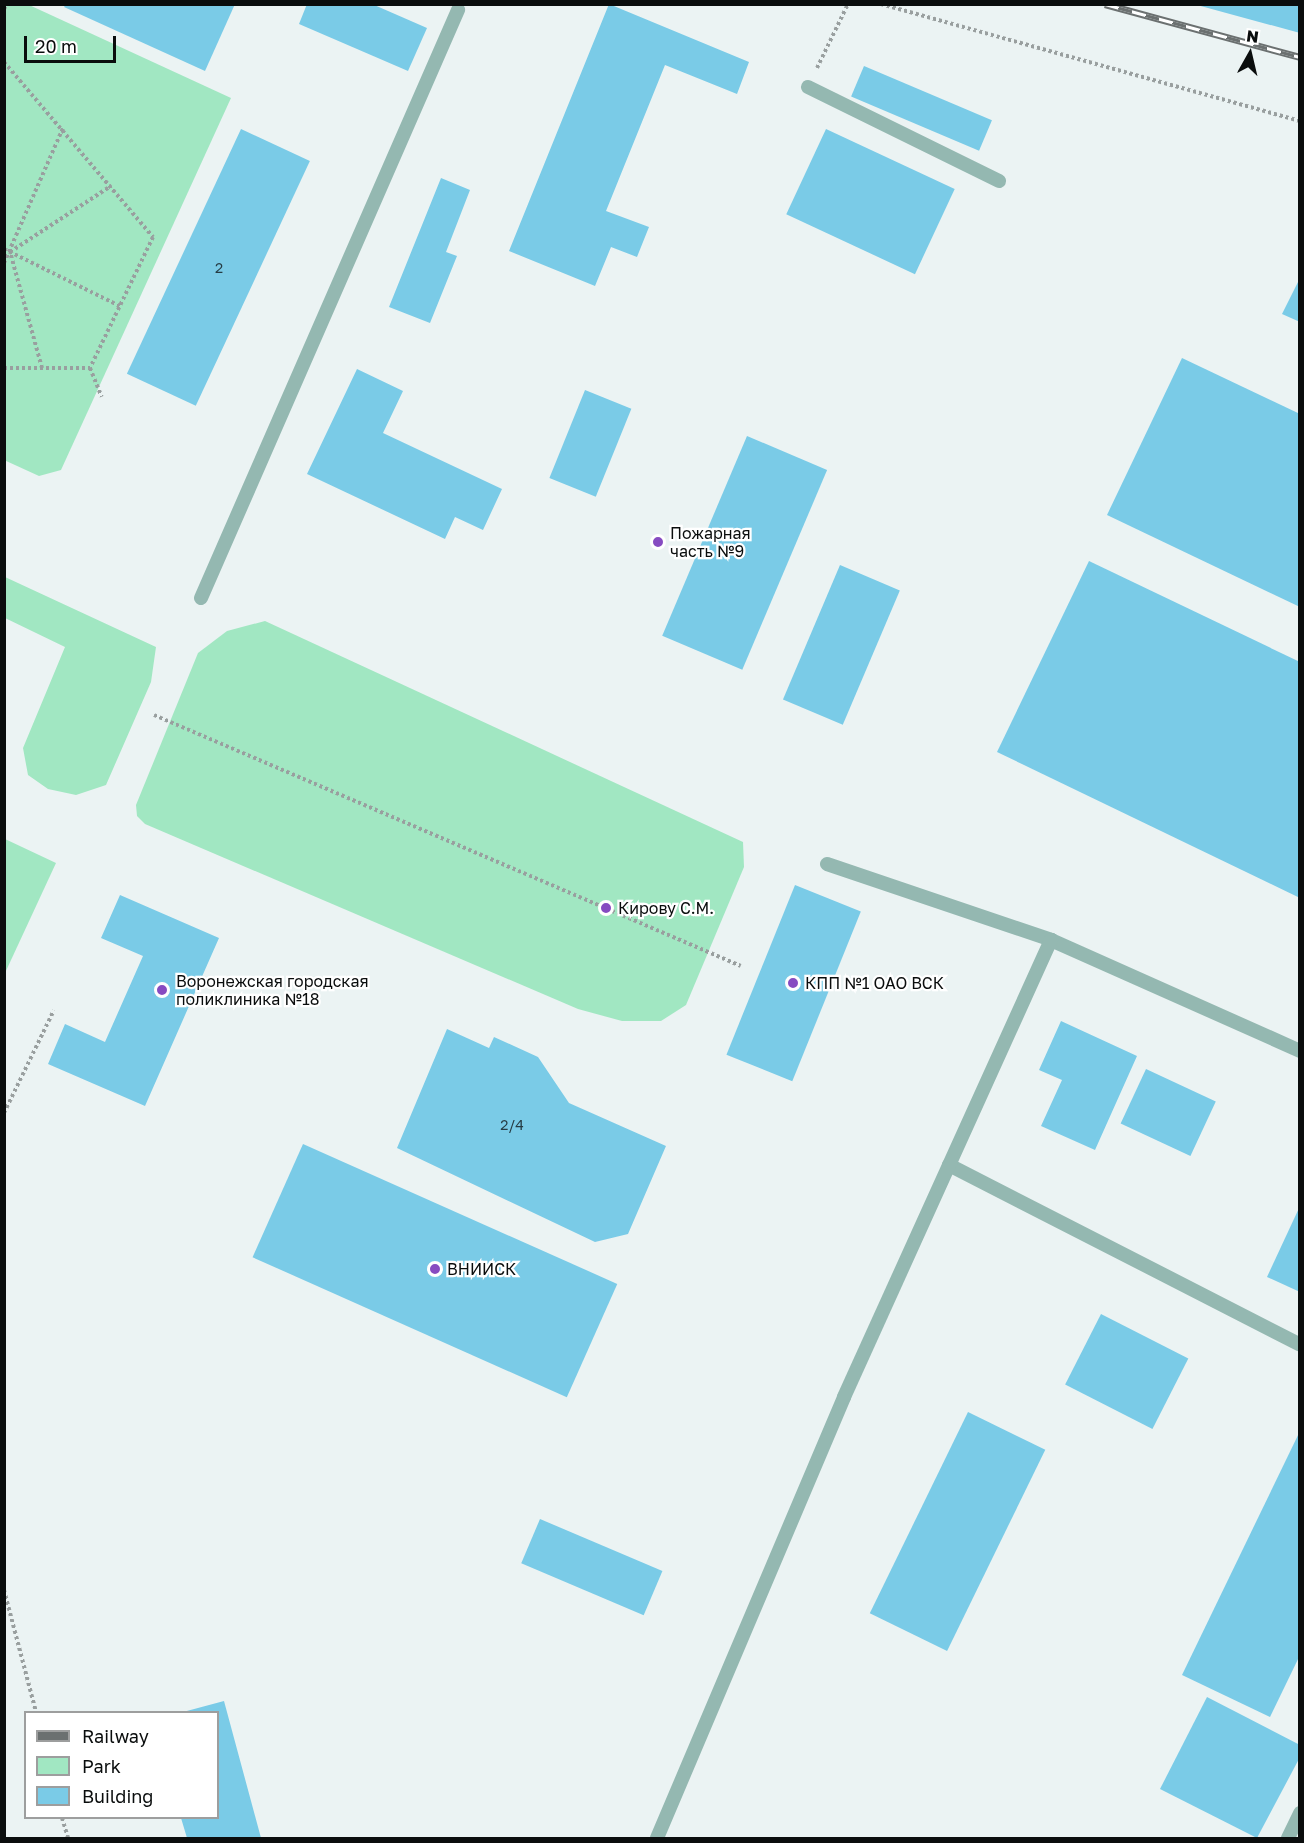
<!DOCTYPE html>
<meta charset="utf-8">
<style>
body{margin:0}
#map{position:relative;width:1304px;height:1843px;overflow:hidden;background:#ebf3f3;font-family:"Golos Text",sans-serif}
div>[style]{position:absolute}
.green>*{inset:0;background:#a1e7c2}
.building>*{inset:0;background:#7acbe7;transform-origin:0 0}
.path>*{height:4px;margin-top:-2px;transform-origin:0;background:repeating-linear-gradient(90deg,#999f9f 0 3px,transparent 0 6px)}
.lane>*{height:14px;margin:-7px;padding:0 7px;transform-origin:7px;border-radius:7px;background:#94b8b1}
.rail>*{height:7px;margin-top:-3.5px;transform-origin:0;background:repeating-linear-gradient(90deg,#fff 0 14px,#6b7070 0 28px);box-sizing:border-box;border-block:2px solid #6b7070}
.dots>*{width:16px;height:16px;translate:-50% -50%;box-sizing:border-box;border:3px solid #fff;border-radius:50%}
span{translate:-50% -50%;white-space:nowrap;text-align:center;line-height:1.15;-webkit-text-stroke:4.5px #fff;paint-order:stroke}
.number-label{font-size:14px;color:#263c44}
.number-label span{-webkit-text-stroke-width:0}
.poi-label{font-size:16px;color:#0a0d0d}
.left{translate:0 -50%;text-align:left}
.frame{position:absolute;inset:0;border:6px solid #0a0d0d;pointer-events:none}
.legend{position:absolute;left:24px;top:1711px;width:195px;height:108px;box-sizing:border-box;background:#fff;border:2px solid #9d9e9e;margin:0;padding:8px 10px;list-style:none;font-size:18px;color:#0a0d0d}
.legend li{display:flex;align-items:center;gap:12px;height:30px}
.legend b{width:30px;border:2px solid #9d9e9e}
.north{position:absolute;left:1220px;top:24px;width:60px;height:60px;-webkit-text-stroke:4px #fff;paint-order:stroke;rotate:8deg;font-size:16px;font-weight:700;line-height:24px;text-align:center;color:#0a0d0d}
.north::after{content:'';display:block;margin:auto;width:21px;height:27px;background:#0a0d0d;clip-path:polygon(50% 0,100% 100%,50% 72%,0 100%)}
.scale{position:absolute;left:24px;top:36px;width:92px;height:27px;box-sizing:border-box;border:3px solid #0a0d0d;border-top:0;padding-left:8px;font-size:18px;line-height:21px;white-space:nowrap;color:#0a0d0d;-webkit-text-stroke:4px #fff;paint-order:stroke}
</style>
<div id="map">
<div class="green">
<div style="clip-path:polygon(27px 4px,231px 98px,61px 470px,39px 476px,4px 460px,5px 5px)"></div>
<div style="clip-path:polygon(5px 577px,156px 647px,151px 682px,106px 785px,76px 795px,48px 789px,28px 775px,23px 748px,65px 647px,5px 618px)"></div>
<div style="clip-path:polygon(265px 621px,743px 842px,744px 867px,686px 1005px,661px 1021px,622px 1021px,578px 1009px,145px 824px,137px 816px,136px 805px,198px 653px,227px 631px)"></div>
<div style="clip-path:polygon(5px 839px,56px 863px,5px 973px)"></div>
</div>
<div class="building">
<div style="clip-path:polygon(66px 4px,235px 4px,205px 71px,64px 7px)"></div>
<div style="clip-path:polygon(307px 4px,372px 4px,427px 28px,408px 71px,299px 24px)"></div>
<div style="clip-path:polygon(609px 4px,749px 62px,737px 94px,665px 65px,606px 211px,649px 227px,637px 257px,611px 247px,595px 286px,509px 251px)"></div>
<div style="clip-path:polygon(1300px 4px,1300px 33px,1197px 5px,1197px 4px)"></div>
<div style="left:864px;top:66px;width:139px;height:33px;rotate:23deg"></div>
<div style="left:241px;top:129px;width:76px;height:270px;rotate:25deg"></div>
<div style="left:826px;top:129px;width:142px;height:94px;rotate:25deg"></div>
<div style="clip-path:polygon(441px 178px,470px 190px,446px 252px,457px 256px,430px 323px,389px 307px)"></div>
<div style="clip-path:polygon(1300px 278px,1300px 322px,1282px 314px)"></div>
<div style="clip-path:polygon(1182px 358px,1300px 414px,1300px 607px,1107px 515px)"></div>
<div style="clip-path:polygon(357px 369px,403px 391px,383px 433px,502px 489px,483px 530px,455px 517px,445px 539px,307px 474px)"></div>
<div style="left:585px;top:390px;width:50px;height:95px;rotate:22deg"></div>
<div style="left:747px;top:436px;width:87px;height:217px;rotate:23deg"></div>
<div style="clip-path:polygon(1089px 561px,1300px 662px,1300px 898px,997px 752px)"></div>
<div style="left:840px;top:565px;width:65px;height:146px;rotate:23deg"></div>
<div style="left:795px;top:885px;width:71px;height:183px;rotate:22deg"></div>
<div style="clip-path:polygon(120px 895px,219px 938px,145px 1106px,48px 1064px,65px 1024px,105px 1042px,143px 956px,101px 938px)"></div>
<div style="clip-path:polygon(1061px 1021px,1137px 1056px,1095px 1150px,1041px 1126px,1062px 1080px,1039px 1070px)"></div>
<div style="clip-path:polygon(447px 1029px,489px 1048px,494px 1037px,538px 1057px,569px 1103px,666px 1146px,628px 1234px,595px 1242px,397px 1148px)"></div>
<div style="left:1146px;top:1069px;width:77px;height:60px;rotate:25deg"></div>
<div style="left:303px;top:1144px;width:344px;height:124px;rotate:24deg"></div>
<div style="clip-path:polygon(1300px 1206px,1300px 1292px,1267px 1277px)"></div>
<div style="left:1101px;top:1314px;width:98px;height:79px;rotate:27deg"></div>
<div style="left:968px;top:1412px;width:86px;height:224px;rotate:26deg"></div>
<div style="clip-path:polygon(1300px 1431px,1300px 1655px,1270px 1717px,1182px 1675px)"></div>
<div style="left:540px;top:1519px;width:133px;height:48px;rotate:23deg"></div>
<div style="clip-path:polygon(1207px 1697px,1300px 1745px,1300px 1757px,1257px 1838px,1160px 1789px)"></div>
<div style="clip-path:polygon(224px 1701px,261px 1838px,187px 1838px,181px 1818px,218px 1818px,218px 1712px,183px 1712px)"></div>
</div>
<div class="path">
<div style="left:881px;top:4px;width:435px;rotate:15.6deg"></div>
<div style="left:4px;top:9px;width:6px;rotate:-59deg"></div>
<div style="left:4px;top:62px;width:230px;rotate:49.6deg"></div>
<div style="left:153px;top:237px;width:145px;rotate:115.7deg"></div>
<div style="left:90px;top:368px;width:31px;rotate:68deg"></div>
<div style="left:817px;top:68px;width:71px;rotate:-64.2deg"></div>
<div style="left:4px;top:249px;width:129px;rotate:26.2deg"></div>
<div style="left:4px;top:263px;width:147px;rotate:-66.4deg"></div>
<div style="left:4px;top:368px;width:86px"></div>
<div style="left:42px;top:368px;width:120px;rotate:-105.4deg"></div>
<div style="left:10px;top:252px;width:121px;rotate:-33.2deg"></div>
<div style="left:154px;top:715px;width:638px;rotate:23.15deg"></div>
<div style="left:4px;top:1113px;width:114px;rotate:-64.1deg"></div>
<div style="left:4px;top:1590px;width:126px;rotate:75.3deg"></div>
<div style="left:62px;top:1818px;width:21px;rotate:73deg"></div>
</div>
<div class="lane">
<div style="left:808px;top:87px;width:213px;rotate:26.2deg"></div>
<div style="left:201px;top:598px;width:642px;rotate:-66.39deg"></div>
<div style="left:827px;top:864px;width:237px;rotate:18.7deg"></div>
<div style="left:1051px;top:940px;width:273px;rotate:24deg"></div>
<div style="left:949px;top:1165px;width:394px;rotate:27.1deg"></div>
<div style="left:657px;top:1838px;width:479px;rotate:-67deg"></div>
<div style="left:844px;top:1397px;width:502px;rotate:-65.63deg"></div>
<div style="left:1288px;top:1838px;width:28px;rotate:-64deg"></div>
</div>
<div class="rail">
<div style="left:1105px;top:4px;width:202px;rotate:15.2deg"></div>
</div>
<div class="dots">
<div style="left:658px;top:542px;background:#864bc1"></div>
<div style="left:606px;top:908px;background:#864bc1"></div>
<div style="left:793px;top:983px;background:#864bc1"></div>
<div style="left:162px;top:990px;background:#864bc1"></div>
<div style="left:435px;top:1269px;background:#864bc1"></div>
</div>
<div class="number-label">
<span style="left:219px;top:268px">2</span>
<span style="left:512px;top:1125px">2/4</span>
</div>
<div class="poi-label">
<span class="left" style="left:670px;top:542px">Пожарная<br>часть №9</span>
<span class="left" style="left:618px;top:908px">Кирову С.М.</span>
<span class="left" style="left:176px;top:990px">Воронежская городская<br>поликлиника №18</span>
<span class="left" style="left:805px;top:983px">КПП №1 ОАО ВСК</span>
<span class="left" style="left:447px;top:1269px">ВНИИСК</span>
</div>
<div class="frame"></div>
<ul class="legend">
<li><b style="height:8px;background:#6b7070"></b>Railway</li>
<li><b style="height:16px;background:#a1e7c2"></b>Park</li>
<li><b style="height:16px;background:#7acbe7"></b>Building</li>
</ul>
<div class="north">N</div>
<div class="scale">20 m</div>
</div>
